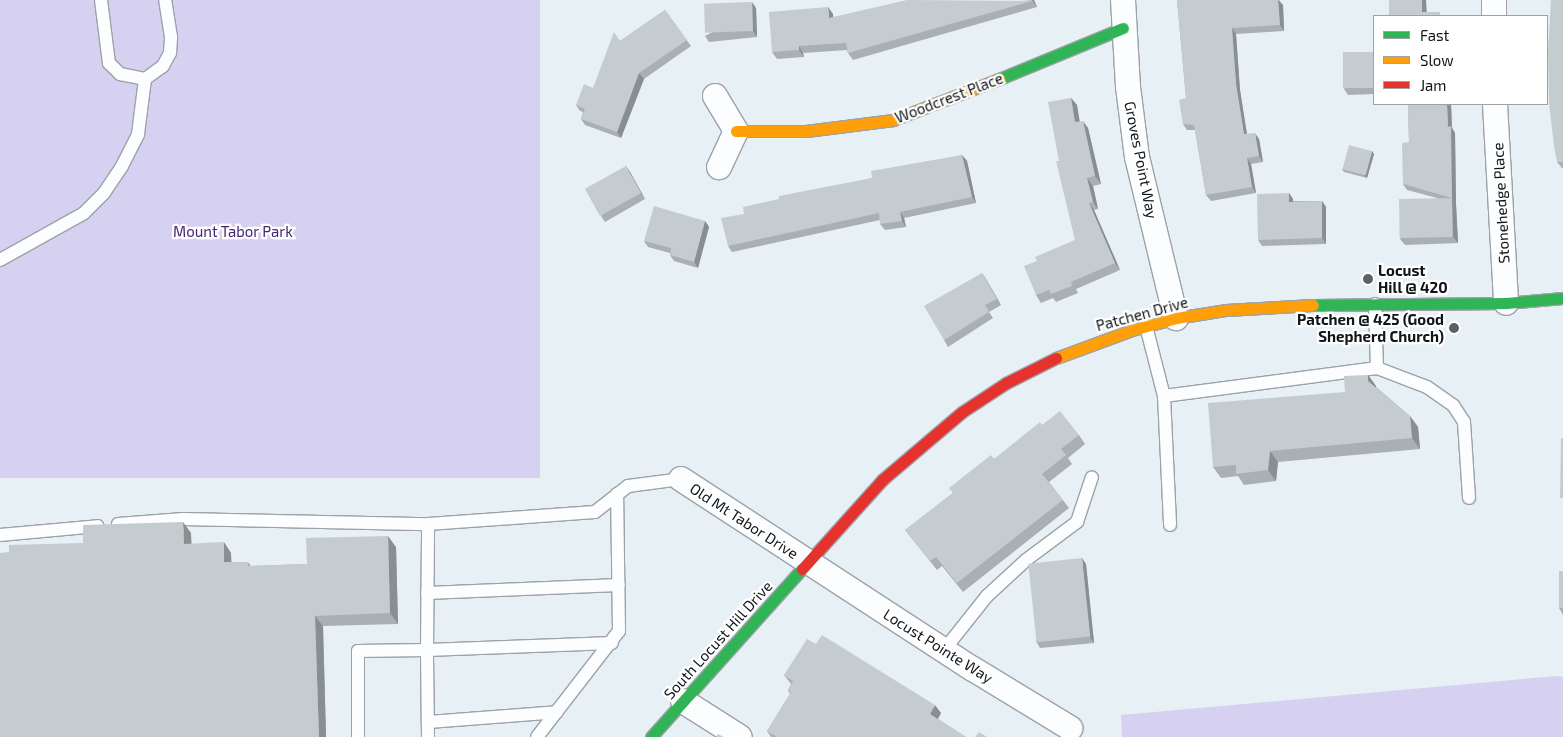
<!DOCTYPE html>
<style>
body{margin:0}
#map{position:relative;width:1563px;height:737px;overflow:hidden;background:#e7f0f5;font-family:"Exo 2",sans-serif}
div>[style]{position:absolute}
.green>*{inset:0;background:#d6d1f0;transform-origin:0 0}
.roads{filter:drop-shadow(1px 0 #9ca2a7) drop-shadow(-1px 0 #9ca2a7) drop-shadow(0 1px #9ca2a7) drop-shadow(0 -1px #9ca2a7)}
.lane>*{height:12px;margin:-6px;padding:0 6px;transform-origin:6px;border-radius:6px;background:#fbfdfe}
.street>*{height:24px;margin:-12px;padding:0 12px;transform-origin:12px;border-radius:12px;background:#fbfdfe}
.fast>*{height:11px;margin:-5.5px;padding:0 5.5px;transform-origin:5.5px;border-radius:5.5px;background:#30b455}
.slow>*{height:11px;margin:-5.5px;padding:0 5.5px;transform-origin:5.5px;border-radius:5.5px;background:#ff9f0a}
.jam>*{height:11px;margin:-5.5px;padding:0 5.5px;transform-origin:5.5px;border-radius:5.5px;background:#e5322d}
.wall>*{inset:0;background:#a9afb2}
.shaded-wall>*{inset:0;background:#898f91}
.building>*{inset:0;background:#c4cccf;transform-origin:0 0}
.dots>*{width:14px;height:14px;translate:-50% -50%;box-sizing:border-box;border:2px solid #fff;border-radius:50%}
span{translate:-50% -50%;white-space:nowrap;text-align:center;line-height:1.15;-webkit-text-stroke:4.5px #fff;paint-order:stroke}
.street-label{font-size:15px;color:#101519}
.park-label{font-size:15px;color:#472473}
.poi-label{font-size:15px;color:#101519;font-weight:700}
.left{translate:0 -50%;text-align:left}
.right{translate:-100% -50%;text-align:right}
.legend{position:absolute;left:1373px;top:15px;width:175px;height:90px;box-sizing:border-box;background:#fff;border:1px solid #9fa1a3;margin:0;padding:6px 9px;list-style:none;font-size:15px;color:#101519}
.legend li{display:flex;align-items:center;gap:10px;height:25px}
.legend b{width:25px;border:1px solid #9fa1a3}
</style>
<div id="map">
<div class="green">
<div style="left:0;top:0;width:540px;height:478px"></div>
<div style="clip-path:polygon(1556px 676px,1563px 677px,1563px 737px,1122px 737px,1121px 715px)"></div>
</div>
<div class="roads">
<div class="lane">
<div style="left:101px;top:0;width:64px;rotate:82.8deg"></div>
<div style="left:109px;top:63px;width:16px;rotate:45deg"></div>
<div style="left:120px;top:74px;width:25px;rotate:11deg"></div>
<div style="left:0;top:260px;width:96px;rotate:-29.2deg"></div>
<div style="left:84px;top:213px;width:28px;rotate:-45deg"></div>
<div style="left:104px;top:193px;width:32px;rotate:-56deg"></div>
<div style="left:122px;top:166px;width:36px;rotate:-63deg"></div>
<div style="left:138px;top:134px;width:55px;rotate:-82.7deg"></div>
<div style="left:145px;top:79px;width:22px;rotate:-36deg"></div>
<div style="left:163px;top:66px;width:15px;rotate:-62deg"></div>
<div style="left:170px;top:53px;width:16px;rotate:-86deg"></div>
<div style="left:171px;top:37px;width:37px;rotate:-99deg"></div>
<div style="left:1146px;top:326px;width:72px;rotate:75.6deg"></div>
<div style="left:1164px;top:396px;width:215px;rotate:-7.5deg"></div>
<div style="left:1377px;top:368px;width:64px;rotate:-91.8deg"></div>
<div style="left:1377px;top:368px;width:53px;rotate:20.8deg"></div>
<div style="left:1427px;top:387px;width:32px;rotate:35deg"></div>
<div style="left:1453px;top:405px;width:20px;rotate:57deg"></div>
<div style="left:1464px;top:422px;width:76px;rotate:86.2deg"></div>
<div style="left:1164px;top:396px;width:129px;rotate:87.3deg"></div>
<div style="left:118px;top:524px;width:65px;rotate:-4.4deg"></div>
<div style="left:183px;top:519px;width:245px;rotate:1.2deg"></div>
<div style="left:428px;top:524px;width:167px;rotate:-4.1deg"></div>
<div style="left:595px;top:512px;width:42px;rotate:-38.2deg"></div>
<div style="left:628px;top:486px;width:53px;rotate:-7.5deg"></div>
<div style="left:0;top:535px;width:98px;rotate:-5.2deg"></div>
<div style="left:427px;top:593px;width:192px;rotate:-2.4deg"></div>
<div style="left:944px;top:650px;width:69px;rotate:-51.5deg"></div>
<div style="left:987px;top:596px;width:53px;rotate:-42.7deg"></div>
<div style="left:1026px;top:560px;width:64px;rotate:-36.7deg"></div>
<div style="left:1077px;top:522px;width:47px;rotate:-71.6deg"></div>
<div style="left:428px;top:722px;width:129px;rotate:-4.4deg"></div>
<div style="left:358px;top:737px;width:86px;rotate:-90deg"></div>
<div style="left:358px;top:651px;width:69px;rotate:-0.8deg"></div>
<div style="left:427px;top:650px;width:126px;rotate:-89.5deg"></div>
<div style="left:428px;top:737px;width:87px;rotate:-90.7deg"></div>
<div style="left:427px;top:650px;width:185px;rotate:-2.2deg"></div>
<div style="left:537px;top:737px;width:134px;rotate:-52.3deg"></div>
<div style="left:619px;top:631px;width:137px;rotate:-90.8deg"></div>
</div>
<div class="street">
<div style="left:1123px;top:0;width:87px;rotate:86.7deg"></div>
<div style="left:1128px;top:87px;width:71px;rotate:82.7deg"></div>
<div style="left:1137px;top:157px;width:166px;rotate:76.4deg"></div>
<div style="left:1494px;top:16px;width:16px;rotate:-90deg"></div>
<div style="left:715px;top:96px;width:41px;rotate:59deg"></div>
<div style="left:736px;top:131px;width:40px;rotate:115deg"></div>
<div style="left:1495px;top:104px;width:199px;rotate:86.8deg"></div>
<div style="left:681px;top:479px;width:348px;rotate:33.1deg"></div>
<div style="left:973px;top:669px;width:114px;rotate:31.3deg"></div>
<div style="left:683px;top:701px;width:67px;rotate:32.3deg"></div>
</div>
<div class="fast">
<div style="left:999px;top:79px;width:134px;rotate:-22.4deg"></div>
<div style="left:1313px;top:305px;width:193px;rotate:-0.6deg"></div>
<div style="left:1506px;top:303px;width:57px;rotate:-5deg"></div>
<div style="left:651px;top:737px;width:226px;rotate:-48.1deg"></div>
</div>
<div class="slow">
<div style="left:736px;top:131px;width:70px"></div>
<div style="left:806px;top:131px;width:88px;rotate:-7.2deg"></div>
<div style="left:893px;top:120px;width:114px;rotate:-21.1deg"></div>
<div style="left:1056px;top:358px;width:81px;rotate:-20.2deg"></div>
<div style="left:1132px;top:330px;width:46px;rotate:-15.3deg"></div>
<div style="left:1176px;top:318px;width:51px;rotate:-9.1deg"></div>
<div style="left:1226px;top:310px;width:87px;rotate:-3.3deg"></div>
</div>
<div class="jam">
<div style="left:802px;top:569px;width:120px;rotate:-48deg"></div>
<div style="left:882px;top:480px;width:105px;rotate:-40.4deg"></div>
<div style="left:962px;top:412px;width:53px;rotate:-33.4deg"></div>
<div style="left:1006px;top:383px;width:56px;rotate:-26.6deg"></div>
</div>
</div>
<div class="wall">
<div style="clip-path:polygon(1034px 0,1037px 7px,853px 60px,848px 53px,847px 50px,803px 53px,804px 57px,777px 59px,772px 52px,833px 14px,833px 17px)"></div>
<div style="clip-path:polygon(1177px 0,1279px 0,1283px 5px,1284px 31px,1236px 34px,1240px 90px,1247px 134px,1259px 139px,1263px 162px,1251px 164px,1256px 193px,1211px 201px,1206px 195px,1195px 130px,1187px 130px,1183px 124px,1186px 98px)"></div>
<div style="clip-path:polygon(1563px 0,1563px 168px,1562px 168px,1557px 162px)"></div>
<div style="clip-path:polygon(756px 8px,757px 37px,709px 42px,705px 36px)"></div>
<div style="clip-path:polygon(665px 10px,691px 46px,644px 79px,621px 138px,585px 125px,581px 119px,583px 112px,580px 111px,576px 105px,593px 88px,620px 41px)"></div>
<div style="clip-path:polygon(1374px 52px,1374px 94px,1348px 95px,1344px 89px)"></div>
<div style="clip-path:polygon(1071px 98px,1077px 105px,1079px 121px,1088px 128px,1101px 184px,1093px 186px,1098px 209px,1094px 210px,1120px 270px,1076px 289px,1078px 293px,1056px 302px,1053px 298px,1041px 303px,1036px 295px,1037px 261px,1075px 240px,1059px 161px)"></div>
<div style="clip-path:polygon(1407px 104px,1451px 104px,1452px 128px,1455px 133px,1456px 204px,1458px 243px,1405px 245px,1400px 239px,1437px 198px,1407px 190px,1403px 184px,1409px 142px,1408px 104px)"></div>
<div style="clip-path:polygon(1372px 151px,1374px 154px,1367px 178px,1344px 172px,1342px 169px)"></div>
<div style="clip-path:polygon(962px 155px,967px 161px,976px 203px,904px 218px,906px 227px,885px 230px,880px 224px,880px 220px,732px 252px,728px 246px,744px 214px,872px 178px)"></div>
<div style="clip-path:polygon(626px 166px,630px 172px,645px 199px,605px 222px,601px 216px)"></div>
<div style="clip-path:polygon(1289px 193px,1293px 199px,1293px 201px,1322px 201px,1326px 207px,1326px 244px,1262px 246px,1258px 240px)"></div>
<div style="clip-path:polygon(705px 221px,709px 227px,698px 268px,674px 261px,670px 255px,670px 253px,648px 247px,644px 241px)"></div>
<div style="clip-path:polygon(982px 273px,1001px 305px,989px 312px,993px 318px,948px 347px,944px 340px)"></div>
<div style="clip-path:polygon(1368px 375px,1376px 386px,1376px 387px,1410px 416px,1418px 427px,1420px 449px,1278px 462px,1276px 481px,1244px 485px,1238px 476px,1221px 478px,1213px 467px,1345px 392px)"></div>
<div style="clip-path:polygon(1042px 425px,1079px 435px,1085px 444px,1068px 458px,1072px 464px,1049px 482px,1069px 508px,963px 592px,942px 566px,937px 570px,905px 530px,953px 493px,994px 459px)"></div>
<div style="clip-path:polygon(191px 533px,191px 544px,231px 553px,231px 562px,248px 562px,251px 566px,307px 564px,396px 547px,398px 624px,323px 626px,326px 737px,0 737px,9px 552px,83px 543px)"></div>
<div style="clip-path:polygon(1086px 564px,1094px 643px,1040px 648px,1036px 641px)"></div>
<div style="clip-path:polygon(1563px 571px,1563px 615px,1559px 608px)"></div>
<div style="clip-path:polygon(816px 644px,941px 713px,938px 719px,966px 737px,771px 737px,767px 731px,790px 694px,788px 690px,791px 684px,784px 675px)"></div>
</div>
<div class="shaded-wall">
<div style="clip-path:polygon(1032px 0,1034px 0,1037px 7px)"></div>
<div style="clip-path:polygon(1278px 0,1283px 5px,1284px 31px,1280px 25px)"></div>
<div style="clip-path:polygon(1422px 0,1426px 0,1427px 16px,1422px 12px)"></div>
<div style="clip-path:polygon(752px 2px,756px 8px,757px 37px,753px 31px)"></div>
<div style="clip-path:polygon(828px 7px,833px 14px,834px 25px,829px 18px)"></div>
<div style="clip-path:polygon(1232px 28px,1236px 34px,1240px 90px,1248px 141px,1244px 134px,1236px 84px)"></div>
<div style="clip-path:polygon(799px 46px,803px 53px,804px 57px,799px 50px)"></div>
<div style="clip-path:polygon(639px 73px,644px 79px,621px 138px,617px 132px)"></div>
<div style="clip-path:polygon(1071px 98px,1077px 105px,1081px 129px,1075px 122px)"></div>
<div style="clip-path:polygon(1447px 104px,1451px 104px,1452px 128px,1455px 133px,1456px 204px,1452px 198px)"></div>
<div style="clip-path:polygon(1083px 121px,1088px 128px,1101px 184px,1095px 176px)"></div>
<div style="clip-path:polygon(1255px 133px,1259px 139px,1263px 162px,1259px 156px)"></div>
<div style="clip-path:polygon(1372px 151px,1374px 154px,1367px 178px,1364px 175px)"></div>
<div style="clip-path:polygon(962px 155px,967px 161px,976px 203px,972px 197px)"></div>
<div style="clip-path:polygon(1247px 158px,1251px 164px,1256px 193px,1252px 187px)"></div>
<div style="clip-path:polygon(626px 166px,630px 172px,645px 199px,641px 193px)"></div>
<div style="clip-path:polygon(1087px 178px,1093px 186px,1098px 209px,1093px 202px)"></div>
<div style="clip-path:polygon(1289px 193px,1293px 199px,1293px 208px,1289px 202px)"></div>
<div style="clip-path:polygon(1452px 198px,1456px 204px,1458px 243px,1453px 237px)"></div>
<div style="clip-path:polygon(1322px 201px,1326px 207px,1326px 244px,1322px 238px)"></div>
<div style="clip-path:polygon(1089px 203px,1094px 210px,1120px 270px,1115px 263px)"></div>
<div style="clip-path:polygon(900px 212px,904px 218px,906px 227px,902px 221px)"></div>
<div style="clip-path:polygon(705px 221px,709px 227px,698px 268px,694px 262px)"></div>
<div style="clip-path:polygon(982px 273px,986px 279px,1001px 305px,997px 299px)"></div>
<div style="clip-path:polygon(1368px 375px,1376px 386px,1376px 392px,1368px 381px)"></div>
<div style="clip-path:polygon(1410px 416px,1418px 427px,1420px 449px,1412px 438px)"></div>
<div style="clip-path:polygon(1270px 451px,1278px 462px,1276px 481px,1268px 470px)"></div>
<div style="clip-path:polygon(183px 522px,191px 533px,192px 555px,184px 544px)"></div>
<div style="clip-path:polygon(388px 536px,396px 547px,398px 624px,390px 613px)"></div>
<div style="clip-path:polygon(224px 542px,231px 553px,232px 573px,224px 562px)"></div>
<div style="clip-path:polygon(1082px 558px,1086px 564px,1094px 643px,1090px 637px)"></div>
<div style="clip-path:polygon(315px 616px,323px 626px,326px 737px,319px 737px)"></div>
<div style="clip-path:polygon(935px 705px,941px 713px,936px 722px,930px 714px)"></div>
</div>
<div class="building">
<div style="clip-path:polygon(907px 0,1032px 1px,848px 53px,846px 43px,799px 46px,799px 50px,772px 52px,769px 12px,828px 7px,829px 18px)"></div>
<div style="clip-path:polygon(1177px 0,1278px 0,1280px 25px,1232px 28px,1236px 84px,1244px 134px,1255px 133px,1259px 156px,1247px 158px,1252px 187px,1206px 195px,1194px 125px,1183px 124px,1179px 100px,1186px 98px)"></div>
<div style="clip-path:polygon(1389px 0,1422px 0,1422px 12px,1440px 12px,1440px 16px,1389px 16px)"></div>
<div style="clip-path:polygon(1551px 0,1563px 0,1563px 162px,1557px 162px,1554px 146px,1549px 103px,1548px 52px)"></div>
<div style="left:752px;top:2px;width:29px;height:48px;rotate:88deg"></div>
<div style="clip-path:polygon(665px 10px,687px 40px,639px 73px,617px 132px,581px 119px,585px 109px,576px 105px,584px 84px,593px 88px,614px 32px,620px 41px)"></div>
<div style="left:1374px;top:52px;width:36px;height:31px;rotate:90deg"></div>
<div style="clip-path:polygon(1071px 98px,1075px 122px,1083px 121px,1095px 176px,1087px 178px,1093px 202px,1089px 203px,1115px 263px,1071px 282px,1072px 286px,1051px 294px,1049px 290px,1036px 295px,1024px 266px,1037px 261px,1035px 257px,1075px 240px,1056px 161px,1059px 161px,1048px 102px)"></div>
<div style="clip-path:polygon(1408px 104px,1447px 104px,1448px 127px,1451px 126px,1452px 198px,1403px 184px,1402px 143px,1409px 142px)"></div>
<div style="left:1349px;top:145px;width:24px;height:25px;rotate:15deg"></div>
<div style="clip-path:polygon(962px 155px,972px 197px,900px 212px,902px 221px,880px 224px,879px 213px,728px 246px,721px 218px,744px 214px,743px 207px,779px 199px,779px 196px,872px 178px,871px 171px)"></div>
<div style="left:626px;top:166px;width:31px;height:47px;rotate:61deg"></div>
<div style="clip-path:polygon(1289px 193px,1289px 202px,1322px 201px,1322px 238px,1258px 240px,1257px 194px)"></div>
<div style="left:1452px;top:198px;width:39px;height:53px;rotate:89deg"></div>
<div style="clip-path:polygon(654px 206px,705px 221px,694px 262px,670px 255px,671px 248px,644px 241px)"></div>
<div style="clip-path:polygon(982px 273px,997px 299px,985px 305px,989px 312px,944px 340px,924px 306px)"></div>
<div style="clip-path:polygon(1368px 375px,1368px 381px,1410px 416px,1412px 438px,1270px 451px,1268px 470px,1236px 474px,1236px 465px,1213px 467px,1208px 403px,1345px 392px,1344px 376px)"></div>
<div style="clip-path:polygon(1060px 411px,1079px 435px,1061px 449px,1066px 455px,1042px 474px,1063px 500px,957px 583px,936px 557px,930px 561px,905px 530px,953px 493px,949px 488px,991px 455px,994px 459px,1040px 422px,1042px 425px)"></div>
<div style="clip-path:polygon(1561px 438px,1563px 438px,1563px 498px,1560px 498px)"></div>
<div style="clip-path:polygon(183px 522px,184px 544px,224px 542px,224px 562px,248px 562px,248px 566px,307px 564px,306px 538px,388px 536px,390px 613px,315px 616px,319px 737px,0 737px,0 553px,9px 552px,9px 545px,83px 543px,83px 525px)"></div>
<div style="left:1082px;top:558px;width:79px;height:54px;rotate:84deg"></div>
<div style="left:1559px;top:571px;width:4px;height:37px"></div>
<div style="clip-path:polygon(822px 635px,935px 705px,930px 714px,966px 737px,777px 737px,767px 731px,791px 692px,788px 690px,793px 681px,784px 675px,807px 639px,816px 644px)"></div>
<div style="clip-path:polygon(979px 732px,987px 737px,975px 737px)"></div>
<div style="clip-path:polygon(718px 734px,724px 737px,716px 737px)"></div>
</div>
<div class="dots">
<div style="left:1368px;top:279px;background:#5b6266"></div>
<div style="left:1454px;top:328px;background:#5b6266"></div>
</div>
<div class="street-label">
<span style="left:949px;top:98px;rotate:-21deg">Woodcrest Place</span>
<span style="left:1141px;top:160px;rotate:79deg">Groves Point Way</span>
<span style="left:1501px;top:203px;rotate:-93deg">Stonehedge Place</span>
<span style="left:1142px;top:314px;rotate:-15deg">Patchen Drive</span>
<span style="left:744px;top:521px;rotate:33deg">Old Mt Tabor Drive</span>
<span style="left:718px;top:640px;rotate:-48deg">South Locust Hill Drive</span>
<span style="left:938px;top:646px;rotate:32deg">Locust Pointe Way</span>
</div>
<div class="park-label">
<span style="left:233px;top:232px">Mount Tabor Park</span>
</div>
<div class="poi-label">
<span class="left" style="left:1378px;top:279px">Locust<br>Hill @ 420</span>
<span class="right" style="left:1444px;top:328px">Patchen @ 425 (Good<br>Shepherd Church)</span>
</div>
<ul class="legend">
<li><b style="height:6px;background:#30b455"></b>Fast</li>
<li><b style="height:6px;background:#ff9f0a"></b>Slow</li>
<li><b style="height:6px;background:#e5322d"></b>Jam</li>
</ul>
</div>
